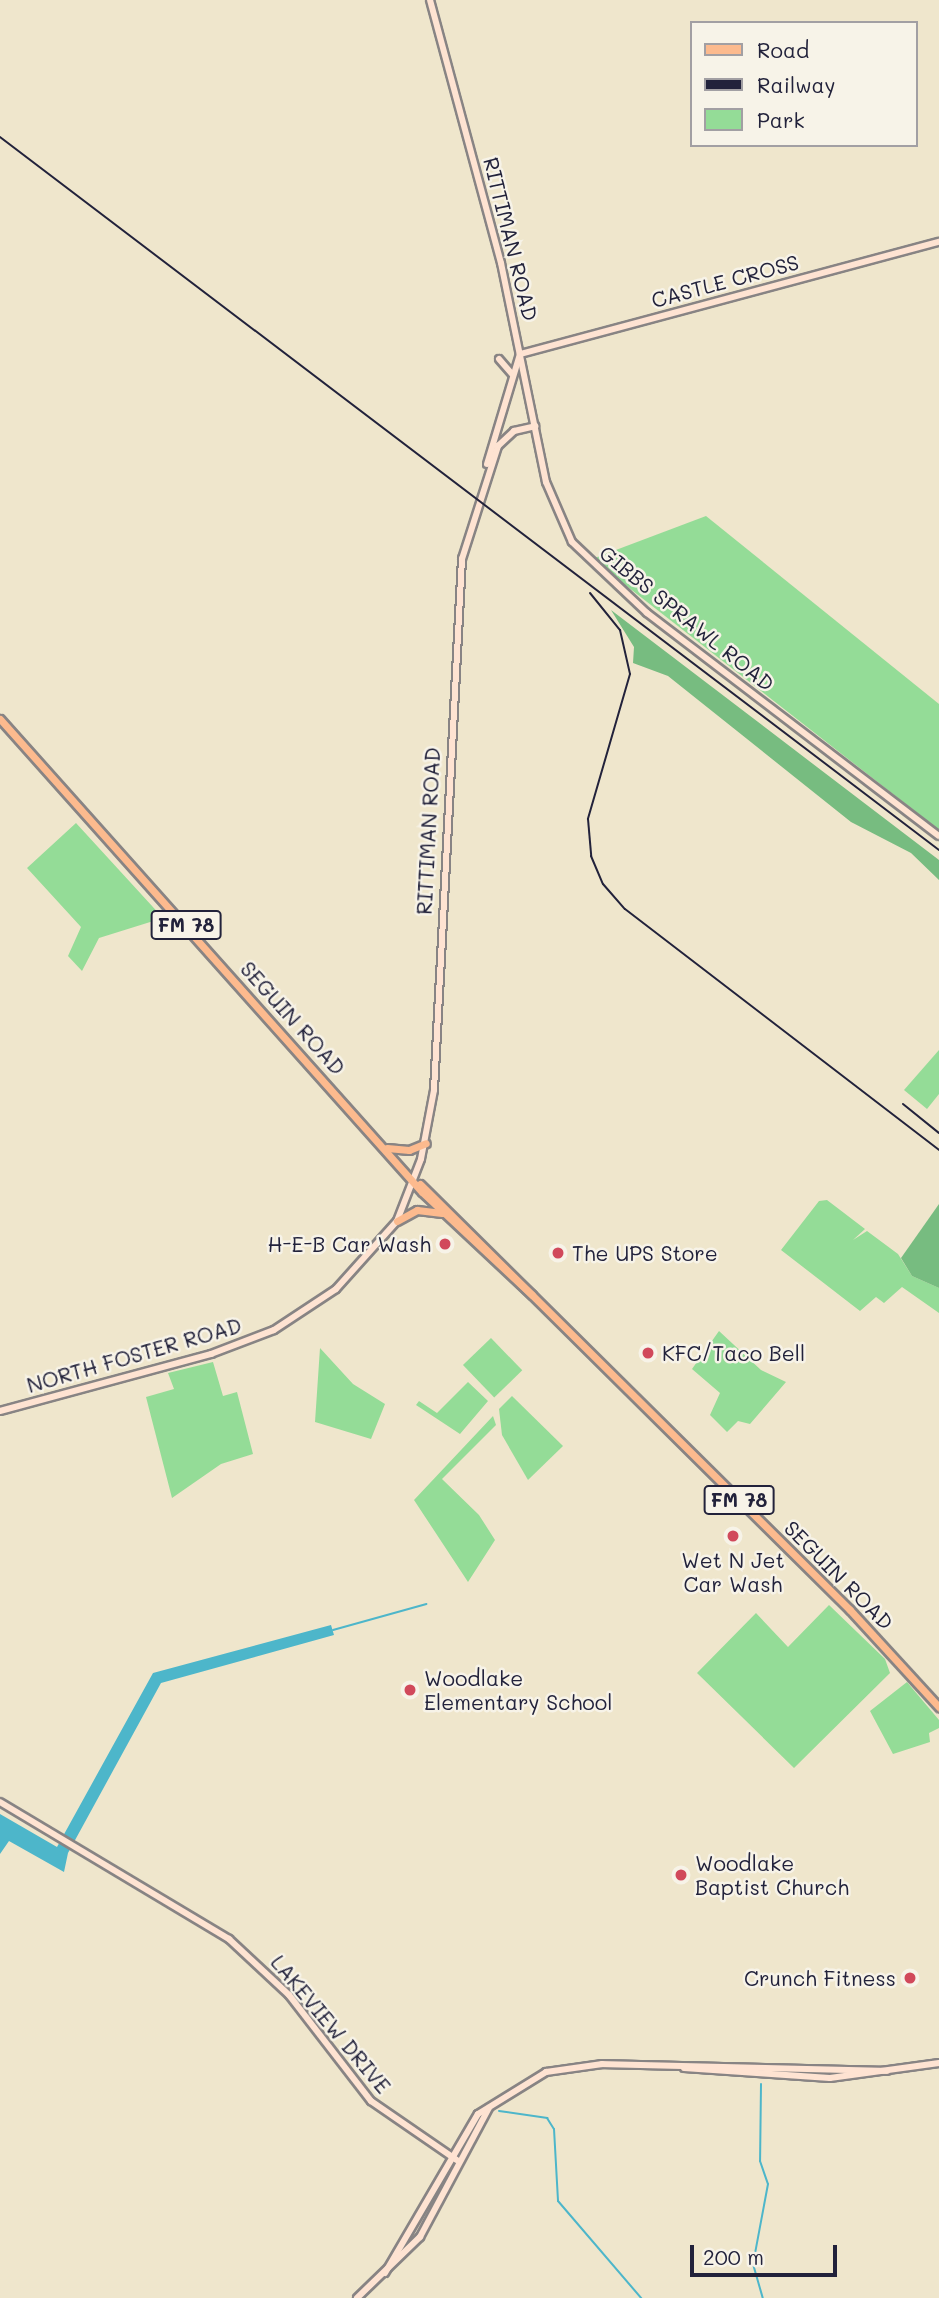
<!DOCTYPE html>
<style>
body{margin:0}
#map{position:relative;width:939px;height:2298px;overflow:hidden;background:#efe6cc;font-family:Mali,sans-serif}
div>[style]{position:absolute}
.green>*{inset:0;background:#94dc97;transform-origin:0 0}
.forest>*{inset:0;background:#77bc80}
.water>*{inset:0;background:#4db6ca}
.stream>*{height:2px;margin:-1px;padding:0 1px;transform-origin:1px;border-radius:1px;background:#4db6ca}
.roads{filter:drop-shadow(2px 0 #888484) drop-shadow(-2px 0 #888484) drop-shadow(0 2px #888484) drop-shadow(0 -2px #888484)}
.secondary>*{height:6px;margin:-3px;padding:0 3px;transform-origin:3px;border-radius:3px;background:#fee3d2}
.primary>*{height:7px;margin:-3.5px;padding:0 3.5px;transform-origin:3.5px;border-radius:3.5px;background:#fcba8e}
.rail>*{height:2px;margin:-1px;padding:0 1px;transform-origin:1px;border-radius:1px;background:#22223b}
.dots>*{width:19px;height:19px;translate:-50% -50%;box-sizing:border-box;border:4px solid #f7f3e8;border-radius:50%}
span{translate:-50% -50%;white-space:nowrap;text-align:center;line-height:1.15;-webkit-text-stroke:5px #f7f3e8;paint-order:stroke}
.shield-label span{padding:2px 5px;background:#f7f3e8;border:2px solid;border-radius:5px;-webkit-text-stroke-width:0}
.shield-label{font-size:19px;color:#22223b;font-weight:700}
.street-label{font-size:21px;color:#22223b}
.poi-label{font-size:21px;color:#22223b}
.right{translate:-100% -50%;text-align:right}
.left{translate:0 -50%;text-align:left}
.legend{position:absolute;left:690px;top:21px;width:228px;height:126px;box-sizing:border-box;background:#f7f3e8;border:2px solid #a29fa3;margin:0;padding:9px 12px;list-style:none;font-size:21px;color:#22223b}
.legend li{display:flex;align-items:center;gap:14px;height:35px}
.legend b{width:35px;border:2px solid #a29fa3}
.scale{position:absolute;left:690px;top:2245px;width:147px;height:32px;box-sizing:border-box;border:4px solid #22223b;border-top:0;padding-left:9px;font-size:21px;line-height:24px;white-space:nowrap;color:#22223b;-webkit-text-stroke:5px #f7f3e8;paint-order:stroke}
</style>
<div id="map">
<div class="green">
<div style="clip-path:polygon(706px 516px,939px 704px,939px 830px,592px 559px)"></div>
<div style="clip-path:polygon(76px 823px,163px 918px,99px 938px,82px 971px,68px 956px,81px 927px,27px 868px)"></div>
<div style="clip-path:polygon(939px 1050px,939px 1094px,927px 1109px,904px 1090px)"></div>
<div style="clip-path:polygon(827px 1200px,865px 1229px,853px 1240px,867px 1231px,898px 1254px,912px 1276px,939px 1288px,939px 1313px,902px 1287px,884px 1303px,876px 1297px,860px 1311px,781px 1250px,819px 1201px)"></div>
<div style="clip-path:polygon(719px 1331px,761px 1370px,786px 1382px,750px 1424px,738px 1421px,727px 1432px,710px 1415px,720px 1393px,692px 1369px)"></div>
<div style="left:491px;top:1338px;width:45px;height:39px;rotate:46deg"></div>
<div style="clip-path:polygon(320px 1348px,353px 1384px,385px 1404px,371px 1439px,315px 1422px)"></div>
<div style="clip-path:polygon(213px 1362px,223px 1396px,237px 1392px,253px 1454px,221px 1464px,172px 1498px,146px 1397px,174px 1389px,168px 1373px)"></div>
<div style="clip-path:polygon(468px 1382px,488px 1401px,460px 1434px,416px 1405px,419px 1401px,437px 1413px)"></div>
<div style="clip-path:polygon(512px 1396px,563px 1446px,528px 1480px,502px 1435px,499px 1409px)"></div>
<div style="clip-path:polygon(493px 1416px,496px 1425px,442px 1479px,479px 1515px,495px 1540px,468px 1582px,414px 1500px)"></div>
<div style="clip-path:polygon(829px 1605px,885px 1659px,890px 1673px,794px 1768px,697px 1673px,756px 1613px,788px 1647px)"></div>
<div style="clip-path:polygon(907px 1682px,939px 1720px,939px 1728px,929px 1733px,930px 1742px,893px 1754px,870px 1711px)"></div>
</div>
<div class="forest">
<div style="clip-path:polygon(611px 610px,939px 860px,939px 880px,911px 853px,851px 822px,668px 676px,633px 663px,634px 647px)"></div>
<div style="clip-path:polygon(939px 1204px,939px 1288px,912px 1276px,901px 1258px)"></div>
</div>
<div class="water">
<div style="clip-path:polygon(331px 1625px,334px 1635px,161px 1683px,68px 1853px,64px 1872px,9px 1841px,0 1854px,0 1814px,57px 1847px,153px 1673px)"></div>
</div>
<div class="stream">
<div style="left:333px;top:1630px;width:97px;rotate:-15.6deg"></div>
<div style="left:761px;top:2084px;width:77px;rotate:90.7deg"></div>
<div style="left:760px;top:2161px;width:24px;rotate:71deg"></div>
<div style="left:768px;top:2184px;width:81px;rotate:100.6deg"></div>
<div style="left:753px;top:2264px;width:35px;rotate:74deg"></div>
<div style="left:499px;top:2111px;width:49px;rotate:8.3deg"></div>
<div style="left:547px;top:2118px;width:13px;rotate:58deg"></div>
<div style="left:554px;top:2129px;width:72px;rotate:86.8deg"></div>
<div style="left:558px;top:2201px;width:128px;rotate:49.4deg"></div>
</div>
<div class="roads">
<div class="secondary">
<div style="left:430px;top:0;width:272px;rotate:74.9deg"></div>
<div style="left:501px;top:263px;width:224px;rotate:78.4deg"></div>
<div style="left:546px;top:482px;width:65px;rotate:66.6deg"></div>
<div style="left:572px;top:542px;width:103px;rotate:43.4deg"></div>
<div style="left:647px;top:613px;width:367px;rotate:37.4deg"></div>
<div style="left:520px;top:354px;width:434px;rotate:-15deg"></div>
<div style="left:499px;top:359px;width:20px;rotate:49deg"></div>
<div style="left:487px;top:464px;width:115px;rotate:-73.3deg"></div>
<div style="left:0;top:1411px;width:219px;rotate:-15.1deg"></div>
<div style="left:211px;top:1354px;width:67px;rotate:-20.9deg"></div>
<div style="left:274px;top:1330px;width:74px;rotate:-33.5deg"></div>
<div style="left:336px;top:1289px;width:91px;rotate:-48.1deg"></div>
<div style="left:397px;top:1221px;width:66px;rotate:-68.8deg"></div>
<div style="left:421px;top:1159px;width:70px;rotate:-79.3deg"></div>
<div style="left:434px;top:1090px;width:532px;rotate:-86.98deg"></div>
<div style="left:462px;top:559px;width:119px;rotate:-72.3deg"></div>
<div style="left:498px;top:446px;width:22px;rotate:-43deg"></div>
<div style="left:514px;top:431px;width:22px;rotate:-13deg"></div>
<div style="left:0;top:1802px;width:267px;rotate:30.9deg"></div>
<div style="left:229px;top:1939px;width:82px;rotate:43deg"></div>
<div style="left:289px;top:1995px;width:134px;rotate:52.3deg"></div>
<div style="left:371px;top:2101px;width:104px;rotate:34.5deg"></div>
<div style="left:684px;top:2068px;width:146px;rotate:3.9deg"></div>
<div style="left:830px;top:2078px;width:110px;rotate:-7.8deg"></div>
<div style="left:385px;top:2273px;width:184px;rotate:-59.7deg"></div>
<div style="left:478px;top:2114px;width:80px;rotate:-31.7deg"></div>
<div style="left:546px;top:2072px;width:57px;rotate:-8.1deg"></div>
<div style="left:602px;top:2064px;width:285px;rotate:1.4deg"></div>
<div style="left:357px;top:2298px;width:88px;rotate:-44.1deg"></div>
<div style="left:420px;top:2237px;width:146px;rotate:-61.9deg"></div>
</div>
<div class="primary">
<div style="left:0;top:719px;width:634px;rotate:48.26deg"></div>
<div style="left:422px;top:1192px;width:151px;rotate:43.1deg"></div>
<div style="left:387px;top:1148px;width:22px;rotate:5deg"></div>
<div style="left:409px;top:1150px;width:18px;rotate:-22deg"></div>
<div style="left:420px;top:1184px;width:605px;rotate:44.73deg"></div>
<div style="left:850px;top:1610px;width:132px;rotate:47.5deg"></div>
<div style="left:397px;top:1221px;width:23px;rotate:-29deg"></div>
<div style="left:417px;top:1210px;width:25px;rotate:7deg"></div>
</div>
</div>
<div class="rail">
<div style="left:0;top:137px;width:1179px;rotate:37.21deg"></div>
<div style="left:590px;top:593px;width:48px;rotate:51deg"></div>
<div style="left:620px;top:630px;width:45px;rotate:77.2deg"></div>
<div style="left:630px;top:674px;width:151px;rotate:106.2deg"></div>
<div style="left:588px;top:819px;width:37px;rotate:85deg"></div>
<div style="left:591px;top:856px;width:30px;rotate:67deg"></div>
<div style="left:603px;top:884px;width:33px;rotate:49deg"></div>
<div style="left:625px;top:909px;width:396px;rotate:37.5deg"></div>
<div style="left:903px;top:1104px;width:46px;rotate:38.9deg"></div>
</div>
<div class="dots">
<div style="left:445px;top:1244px;background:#d1495b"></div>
<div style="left:558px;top:1253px;background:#d1495b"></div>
<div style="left:648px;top:1353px;background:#d1495b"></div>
<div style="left:733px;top:1536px;background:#d1495b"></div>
<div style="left:410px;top:1690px;background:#d1495b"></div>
<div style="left:681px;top:1875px;background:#d1495b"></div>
<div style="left:910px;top:1978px;background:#d1495b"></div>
</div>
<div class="shield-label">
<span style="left:186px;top:925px">FM 78</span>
<span style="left:739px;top:1500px">FM 78</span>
</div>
<div class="street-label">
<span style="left:511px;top:239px;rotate:76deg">RITTIMAN ROAD</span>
<span style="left:725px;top:281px;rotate:-15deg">CASTLE CROSS</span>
<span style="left:687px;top:618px;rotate:39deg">GIBBS SPRAWL ROAD</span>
<span style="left:428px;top:831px;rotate:-87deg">RITTIMAN ROAD</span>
<span style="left:293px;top:1018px;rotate:48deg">SEGUIN ROAD</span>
<span style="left:134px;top:1355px;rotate:-16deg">NORTH FOSTER ROAD</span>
<span style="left:839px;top:1575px;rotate:45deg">SEGUIN ROAD</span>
<span style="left:331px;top:2024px;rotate:50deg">LAKEVIEW DRIVE</span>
</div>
<div class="poi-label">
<span class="right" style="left:431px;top:1244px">H-E-B Car Wash</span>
<span class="left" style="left:572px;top:1253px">The UPS Store</span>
<span class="left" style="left:662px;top:1353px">KFC/Taco Bell</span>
<span style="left:733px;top:1572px">Wet N Jet<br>Car Wash</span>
<span class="left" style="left:424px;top:1690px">Woodlake<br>Elementary School</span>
<span class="left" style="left:695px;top:1875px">Woodlake<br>Baptist Church</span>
<span class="right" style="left:896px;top:1978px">Crunch Fitness</span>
</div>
<ul class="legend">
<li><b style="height:9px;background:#fcba8e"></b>Road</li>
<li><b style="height:9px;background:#22223b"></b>Railway</li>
<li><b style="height:19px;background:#94dc97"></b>Park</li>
</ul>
<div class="scale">200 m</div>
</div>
